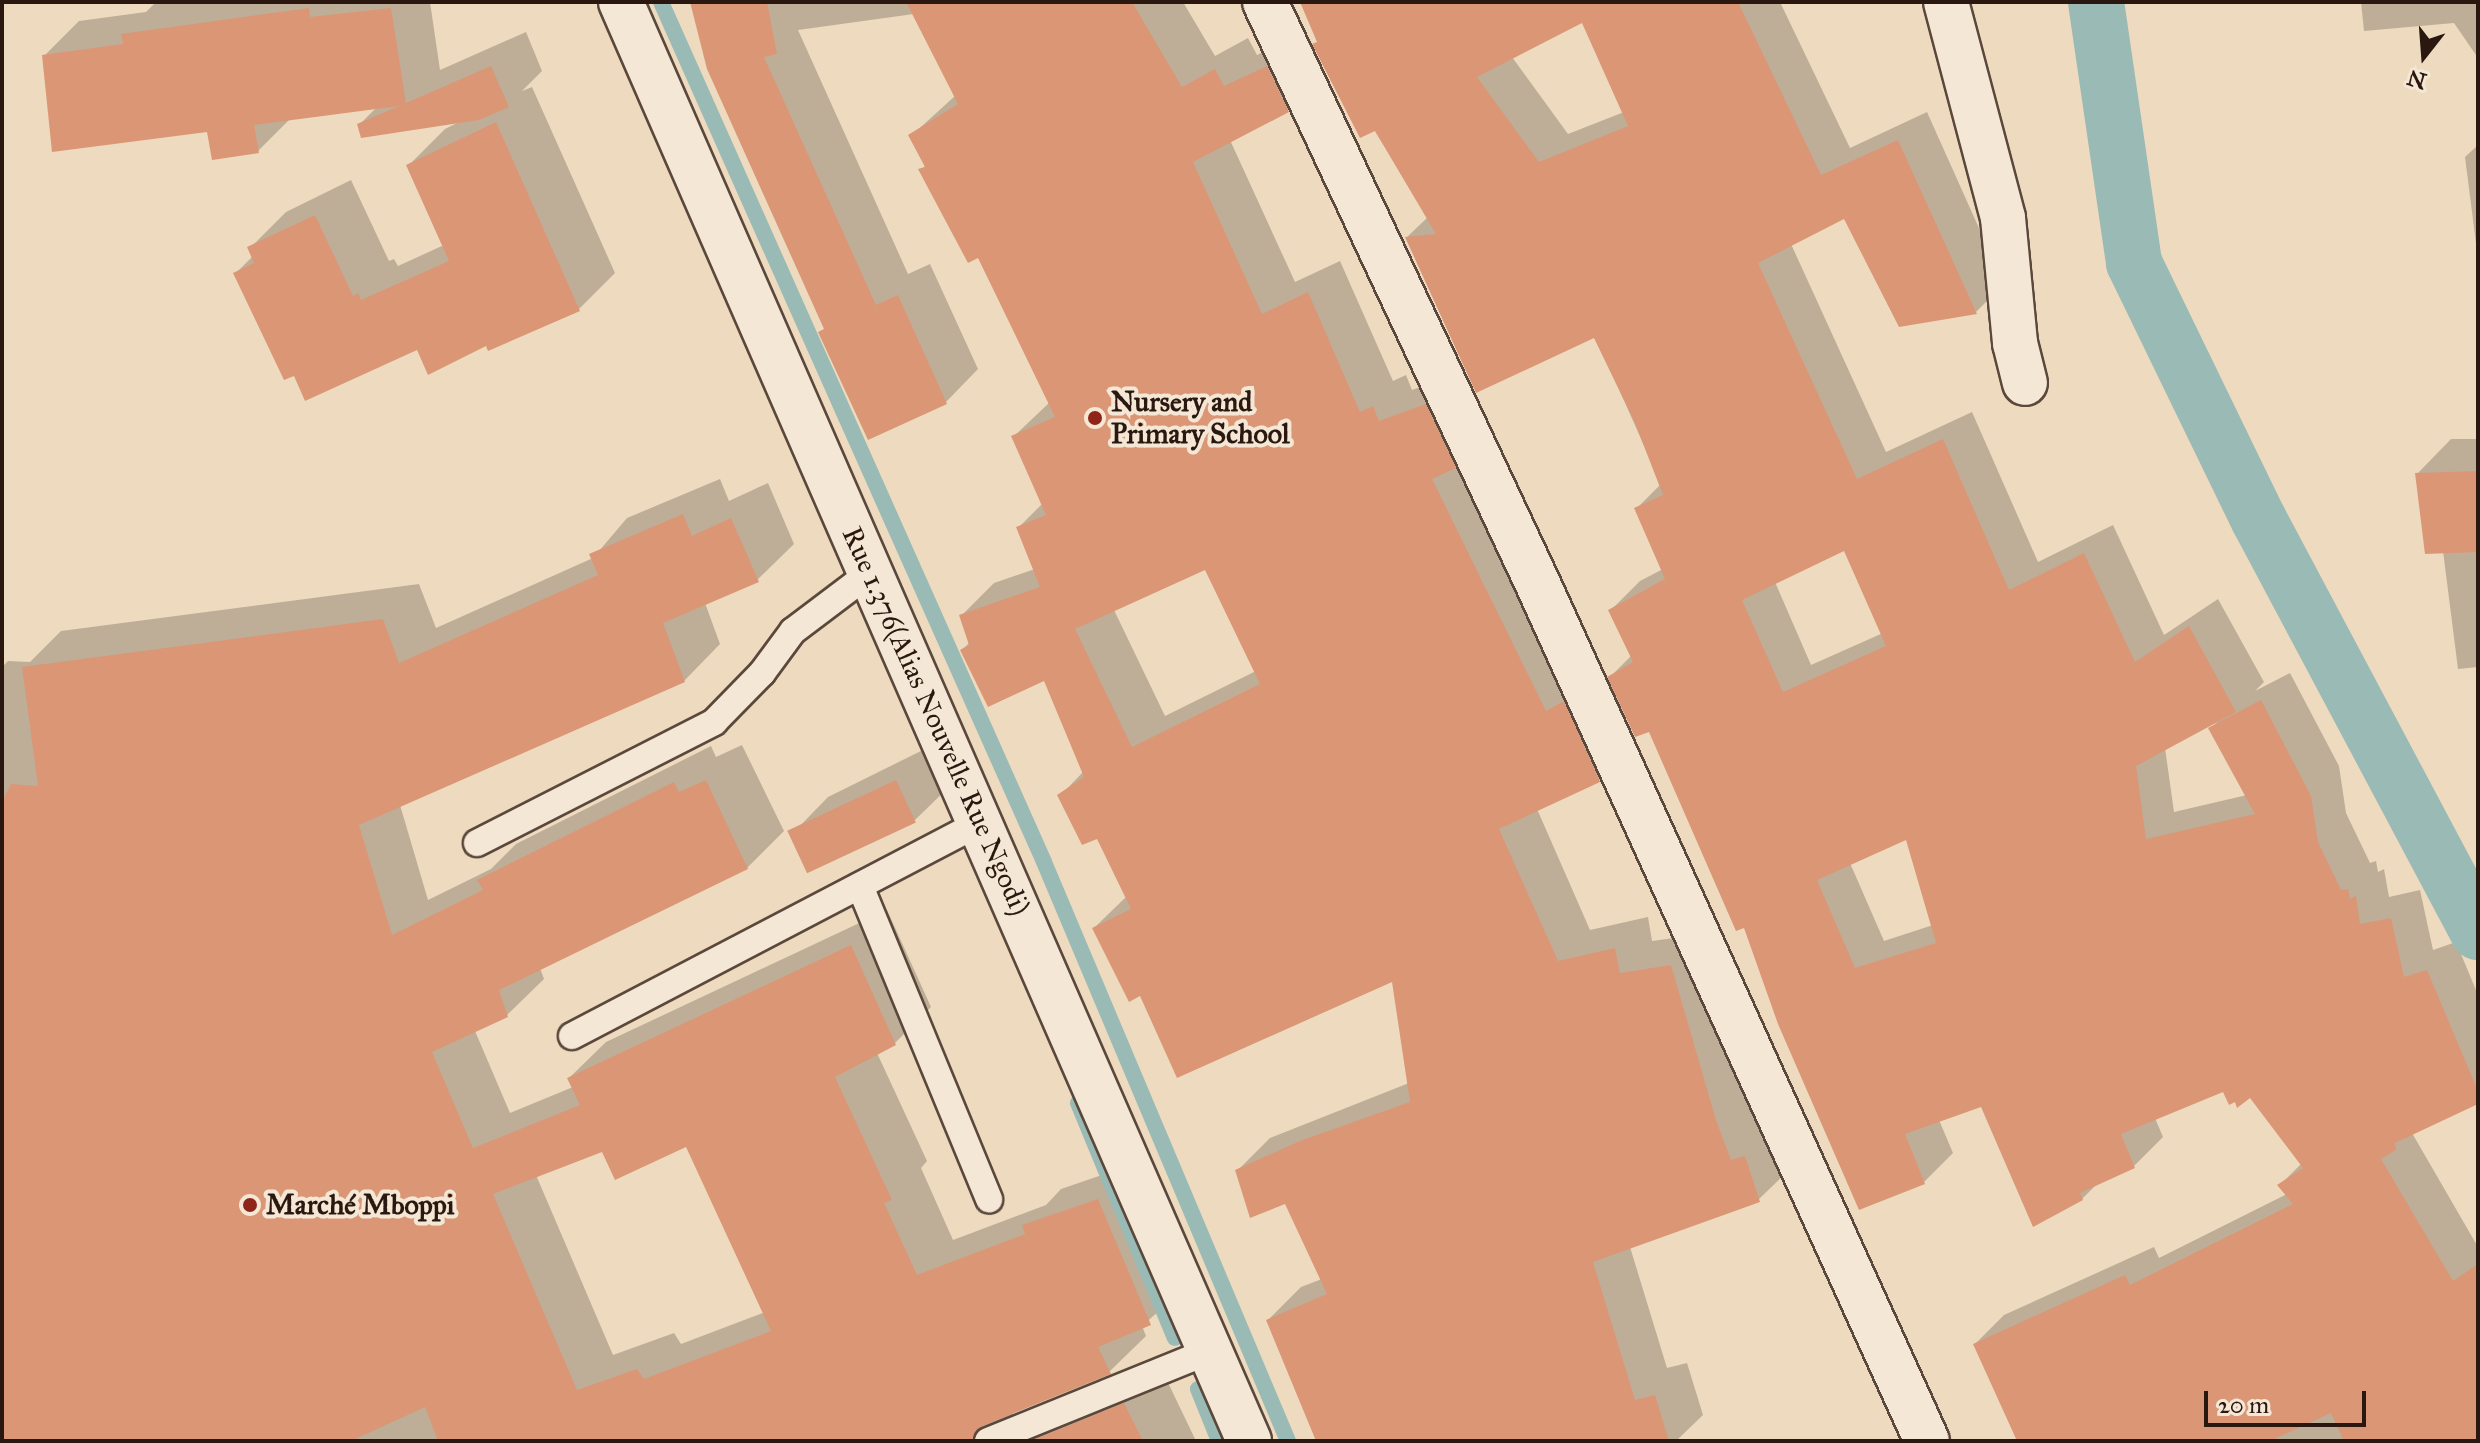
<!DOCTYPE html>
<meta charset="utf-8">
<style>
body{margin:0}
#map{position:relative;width:2480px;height:1443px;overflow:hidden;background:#eedabe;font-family:"IM FELL Great Primer",serif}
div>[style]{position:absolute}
.shadow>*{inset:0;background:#0003}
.stream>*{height:16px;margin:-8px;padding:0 8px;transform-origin:8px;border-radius:8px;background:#9abab6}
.canal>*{height:56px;margin:-28px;padding:0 28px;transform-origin:28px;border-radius:28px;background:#9abab6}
.building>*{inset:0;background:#db9676;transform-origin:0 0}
.roads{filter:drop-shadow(2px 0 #5b483c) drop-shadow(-2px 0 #5b483c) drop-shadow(0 2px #5b483c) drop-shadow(0 -2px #5b483c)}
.service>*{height:26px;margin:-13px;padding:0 13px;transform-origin:13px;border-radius:13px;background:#f4e7d5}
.minor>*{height:44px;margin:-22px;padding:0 22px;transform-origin:22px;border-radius:22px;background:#f4e7d5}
.dots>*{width:22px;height:22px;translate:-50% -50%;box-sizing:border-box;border:4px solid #f4e7d5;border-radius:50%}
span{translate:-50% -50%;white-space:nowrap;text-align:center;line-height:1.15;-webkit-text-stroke:8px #f4e7d5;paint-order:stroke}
.poi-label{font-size:28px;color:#2a1810;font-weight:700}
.left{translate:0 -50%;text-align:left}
.street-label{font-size:28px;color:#2a1810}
.frame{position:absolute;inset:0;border:4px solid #2a1810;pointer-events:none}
.north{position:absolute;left:2384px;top:16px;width:80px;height:80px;-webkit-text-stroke:6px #f4e7d5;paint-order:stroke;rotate:197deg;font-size:22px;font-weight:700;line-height:32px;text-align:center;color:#2a1810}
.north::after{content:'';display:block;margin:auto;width:28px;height:36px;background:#2a1810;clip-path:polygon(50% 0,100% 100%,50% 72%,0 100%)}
.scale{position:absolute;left:2204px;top:1391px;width:162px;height:36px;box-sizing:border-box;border:4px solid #2a1810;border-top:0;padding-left:10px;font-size:24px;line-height:28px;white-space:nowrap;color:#2a1810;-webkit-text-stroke:6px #f4e7d5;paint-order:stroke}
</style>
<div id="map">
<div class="shadow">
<div style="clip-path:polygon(156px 2px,430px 2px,440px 70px,526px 32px,542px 71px,522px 91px,532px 87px,615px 273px,579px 309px,487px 343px,418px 347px,294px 374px,236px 273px,253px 256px,250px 248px,286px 212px,351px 180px,389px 261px,394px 259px,398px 266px,444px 245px,409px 165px,445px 129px,459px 122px,359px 125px,377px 107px,291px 118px,258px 151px,44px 56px,79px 21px,146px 12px)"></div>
<div style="clip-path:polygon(evenodd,692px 2px,1183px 2px,1215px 56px,1248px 38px,1257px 55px,1300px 35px,1320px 77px,1288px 110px,1230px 140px,1295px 282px,1340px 261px,1393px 381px,1406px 375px,1412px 390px,1459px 373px,1632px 748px,1599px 781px,1537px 809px,1590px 930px,1648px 917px,1652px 941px,1704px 934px,1791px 1168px,1758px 1200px,1630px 1247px,1667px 1368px,1687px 1363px,1703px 1415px,1676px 1441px,1318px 1441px,1268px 1320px,1301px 1287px,1322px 1279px,1286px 1201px,1237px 1171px,1270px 1138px,1409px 1083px,1394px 979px,1141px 994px,1094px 928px,1127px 896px,1098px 837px,1060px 796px,1084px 771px,1045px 678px,962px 650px,970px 642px,961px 616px,994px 583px,1035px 569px,1018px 528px,1043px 503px,1013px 437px,1050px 402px,979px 255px,921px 170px,926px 165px,911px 136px,956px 95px,914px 14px,798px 30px,908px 274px,930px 264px,978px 369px,946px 402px,821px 332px,826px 327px,692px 2px,1206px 567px,1256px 671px,1165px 716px,1114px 610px,1206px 567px)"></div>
<div style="clip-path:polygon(evenodd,1326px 2px,1780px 2px,1850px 148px,1927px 112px,2004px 284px,1976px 312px,1845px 216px,1791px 244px,1886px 452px,1972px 412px,2038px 562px,2113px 525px,2164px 635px,2218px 599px,2264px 682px,2255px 691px,2290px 673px,2339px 766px,2346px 813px,2370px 863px,2376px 861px,2378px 872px,2384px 869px,2389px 897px,2420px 890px,2433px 950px,2456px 942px,2478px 995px,2478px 1102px,2412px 1133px,2478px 1247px,2478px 1441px,2019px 1441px,1975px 1344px,2004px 1315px,2154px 1247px,2159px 1258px,2287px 1194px,2280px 1185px,2302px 1163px,2251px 1095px,2224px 1090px,2155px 1118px,2163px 1137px,2134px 1166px,2098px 1183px,2082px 1199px,1983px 1104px,1939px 1120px,1953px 1153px,1924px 1182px,1860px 1208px,1745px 925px,1650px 730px,1610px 677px,1632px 655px,1611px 610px,1640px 581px,1663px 569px,1636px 509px,1661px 484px,1595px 335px,1407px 237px,1428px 217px,1319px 40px,1326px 2px,1583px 21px,1624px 112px,1568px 134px,1512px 57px,1583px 21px,1326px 2px,1845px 548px,1883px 633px,1811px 665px,1775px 582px,1845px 548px,1326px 2px,2219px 720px,2210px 729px,2247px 795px,2174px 812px,2165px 748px,2219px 720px,1326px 2px,1907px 837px,1933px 925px,1884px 941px,1850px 863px,1907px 837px)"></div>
<div style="clip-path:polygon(2361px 2px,2478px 2px,2478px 58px,2454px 23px,2364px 31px)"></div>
<div style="clip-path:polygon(2478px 145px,2478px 259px,2465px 157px)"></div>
<div style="clip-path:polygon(2451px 439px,2478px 439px,2478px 667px,2458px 669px,2443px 551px,2417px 474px)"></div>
<div style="clip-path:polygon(evenodd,720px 479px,729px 501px,768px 483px,794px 544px,757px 580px,705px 603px,720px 644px,684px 681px,400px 805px,428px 900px,491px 869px,516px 844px,711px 746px,716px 757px,742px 745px,784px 831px,747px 868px,540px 968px,544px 979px,507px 1015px,475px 1031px,510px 1113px,573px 1087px,569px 1078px,606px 1042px,887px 910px,931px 1007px,895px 1043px,877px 1053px,927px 1161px,921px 1168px,953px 1240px,1046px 1205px,1061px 1189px,1134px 1164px,1187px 1286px,1142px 1326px,1146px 1336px,1109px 1372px,1011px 1412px,1022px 1421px,1161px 1368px,1196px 1441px,2px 1441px,2px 667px,8px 661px,30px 662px,61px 631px,419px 584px,436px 628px,593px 558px,627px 518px,720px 479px,687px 1144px,765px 1312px,681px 1344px,674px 1333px,613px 1355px,536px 1175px,603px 1149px,687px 1144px)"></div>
<div style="clip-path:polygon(933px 745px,952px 784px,915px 820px,792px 834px,828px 797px)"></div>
</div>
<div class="stream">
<div style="left:661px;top:2px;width:941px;rotate:65.99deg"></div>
<div style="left:1044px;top:862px;width:628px;rotate:67.15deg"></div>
<div style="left:1078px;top:1103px;width:254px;rotate:67.6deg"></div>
<div style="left:1198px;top:1389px;width:56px;rotate:68deg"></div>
</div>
<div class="canal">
<div style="left:2096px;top:2px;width:264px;rotate:81.7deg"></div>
<div style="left:2134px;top:263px;width:286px;rotate:64.1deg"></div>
<div style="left:2259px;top:520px;width:467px;rotate:62deg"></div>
</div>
<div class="building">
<div style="clip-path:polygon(690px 2px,767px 2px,777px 54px,764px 57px,876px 305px,898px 295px,947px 404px,868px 440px,818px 332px,824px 329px,707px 69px)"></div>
<div style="clip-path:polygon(evenodd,906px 2px,1132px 2px,1182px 87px,1215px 69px,1224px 86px,1267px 66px,1289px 112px,1193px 162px,1262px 314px,1308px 292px,1360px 412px,1373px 406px,1379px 421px,1426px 404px,1456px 468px,1432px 479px,1546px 711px,1564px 701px,1600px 782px,1499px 829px,1558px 961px,1615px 948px,1620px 973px,1671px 965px,1716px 1120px,1731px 1160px,1745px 1156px,1760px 1202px,1593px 1262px,1635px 1400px,1655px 1395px,1669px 1441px,1316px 1441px,1266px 1320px,1327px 1294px,1285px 1204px,1250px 1218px,1235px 1170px,1300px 1141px,1410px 1102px,1392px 982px,1177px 1078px,1140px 996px,1129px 1002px,1092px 928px,1131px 909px,1097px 839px,1082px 845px,1057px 795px,1084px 777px,1044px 681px,988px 707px,960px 650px,969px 645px,959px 615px,1040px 587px,1016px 527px,1046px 515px,1011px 436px,1055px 417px,978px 258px,968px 263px,918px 169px,925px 167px,908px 135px,958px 104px,906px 2px,1205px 570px,1260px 684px,1132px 747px,1075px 629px,1205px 570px)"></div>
<div style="clip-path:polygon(evenodd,1300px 2px,1738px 2px,1821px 175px,1898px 140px,1977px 314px,1899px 327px,1844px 219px,1758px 263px,1857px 479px,1943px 439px,2009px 590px,2084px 553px,2135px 662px,2189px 626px,2236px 712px,2136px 766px,2146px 839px,2255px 814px,2208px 728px,2261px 700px,2311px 796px,2318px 842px,2341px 890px,2348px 889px,2350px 899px,2356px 896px,2360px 924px,2391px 918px,2404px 977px,2427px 970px,2478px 1091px,2478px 1104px,2395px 1143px,2396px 1150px,2381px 1159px,2453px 1281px,2478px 1264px,2478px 1441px,2344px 1441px,2331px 1413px,2270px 1441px,2017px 1441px,1973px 1344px,2125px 1275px,2130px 1285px,2293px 1204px,2277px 1185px,2303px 1168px,2250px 1098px,2237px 1108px,2235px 1102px,2229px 1105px,2223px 1092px,2121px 1134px,2135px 1168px,2080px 1193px,2083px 1200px,2033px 1227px,1981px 1107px,1905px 1134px,1925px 1184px,1859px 1210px,1778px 1024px,1744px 928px,1736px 931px,1649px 732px,1635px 737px,1607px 677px,1633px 662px,1608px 610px,1665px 579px,1634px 508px,1663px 495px,1635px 423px,1594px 338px,1476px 393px,1405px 237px,1436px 234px,1375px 131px,1360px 138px,1312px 44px,1317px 42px,1300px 2px,1582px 23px,1628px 126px,1539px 162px,1477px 77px,1582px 23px,1300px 2px,1844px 551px,1886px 646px,1783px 692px,1742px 600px,1844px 551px,1300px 2px,1906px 840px,1936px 943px,1855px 968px,1817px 880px,1906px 840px)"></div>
<div style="clip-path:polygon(309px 8px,310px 17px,391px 8px,406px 103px,491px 66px,509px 107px,479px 120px,361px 138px,357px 124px,399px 106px,254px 125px,259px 153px,212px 160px,207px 132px,52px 152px,42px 55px,123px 44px,121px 34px)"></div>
<div style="clip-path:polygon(496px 122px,580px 311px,488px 351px,486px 346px,428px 375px,417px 350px,305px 401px,294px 376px,284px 380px,233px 273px,254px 263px,247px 247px,315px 215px,353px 296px,358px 293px,361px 300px,449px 261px,406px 165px)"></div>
<div style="clip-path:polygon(2478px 471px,2478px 552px,2425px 554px,2415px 473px)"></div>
<div style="clip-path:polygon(evenodd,683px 514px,692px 536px,731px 518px,759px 582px,663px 623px,685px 682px,359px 825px,392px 935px,483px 890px,477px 880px,674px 782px,679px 792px,706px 780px,748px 869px,499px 990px,508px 1017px,432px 1052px,473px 1148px,580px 1105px,567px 1078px,851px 945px,896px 1045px,835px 1077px,892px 1200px,884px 1203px,917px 1275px,1025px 1234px,1022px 1225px,1098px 1199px,1151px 1325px,1098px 1347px,1111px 1374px,982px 1426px,972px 1441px,438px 1441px,425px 1407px,351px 1441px,2px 1441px,2px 802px,11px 784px,38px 786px,22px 667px,383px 619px,399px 663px,598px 575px,589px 554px,683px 514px,686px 1147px,771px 1331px,644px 1379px,637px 1369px,577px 1390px,493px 1194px,602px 1152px,615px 1180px,686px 1147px)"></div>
<div style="left:896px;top:780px;width:47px;height:120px;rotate:65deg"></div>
<div style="clip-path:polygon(1124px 1403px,1143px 1441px,1031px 1441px)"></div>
</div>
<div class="roads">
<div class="service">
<div style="left:477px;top:843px;width:266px;rotate:-27deg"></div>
<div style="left:714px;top:722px;width:69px;rotate:-45.6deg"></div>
<div style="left:762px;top:673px;width:52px;rotate:-53.6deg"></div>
<div style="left:793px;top:631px;width:98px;rotate:-37.1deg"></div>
<div style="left:860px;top:886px;width:339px;rotate:67.6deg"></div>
<div style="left:572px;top:1036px;width:462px;rotate:-27.6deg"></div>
<div style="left:988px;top:1441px;width:242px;rotate:-22.1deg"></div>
</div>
<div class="minor">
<div style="left:621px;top:2px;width:1570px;rotate:66.42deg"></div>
<div style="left:1265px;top:2px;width:641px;rotate:64.88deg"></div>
<div style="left:1537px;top:582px;width:943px;rotate:65.58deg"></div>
<div style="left:1946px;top:2px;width:223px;rotate:75.2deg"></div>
<div style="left:2003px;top:218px;width:126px;rotate:84.5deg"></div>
<div style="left:2015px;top:343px;width:41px;rotate:76deg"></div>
</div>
</div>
<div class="dots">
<div style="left:1095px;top:418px;background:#8f2418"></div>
<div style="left:250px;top:1205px;background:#8f2418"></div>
</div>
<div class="poi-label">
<span class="left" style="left:1111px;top:418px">Nursery and<br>Primary School</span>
<span class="left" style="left:266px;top:1205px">Marché Mboppi</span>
</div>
<div class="street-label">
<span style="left:936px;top:721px;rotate:66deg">Rue 1.376(Alias Nouvelle Rue Ngodi)</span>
</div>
<div class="frame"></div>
<div class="north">N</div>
<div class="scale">20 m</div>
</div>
